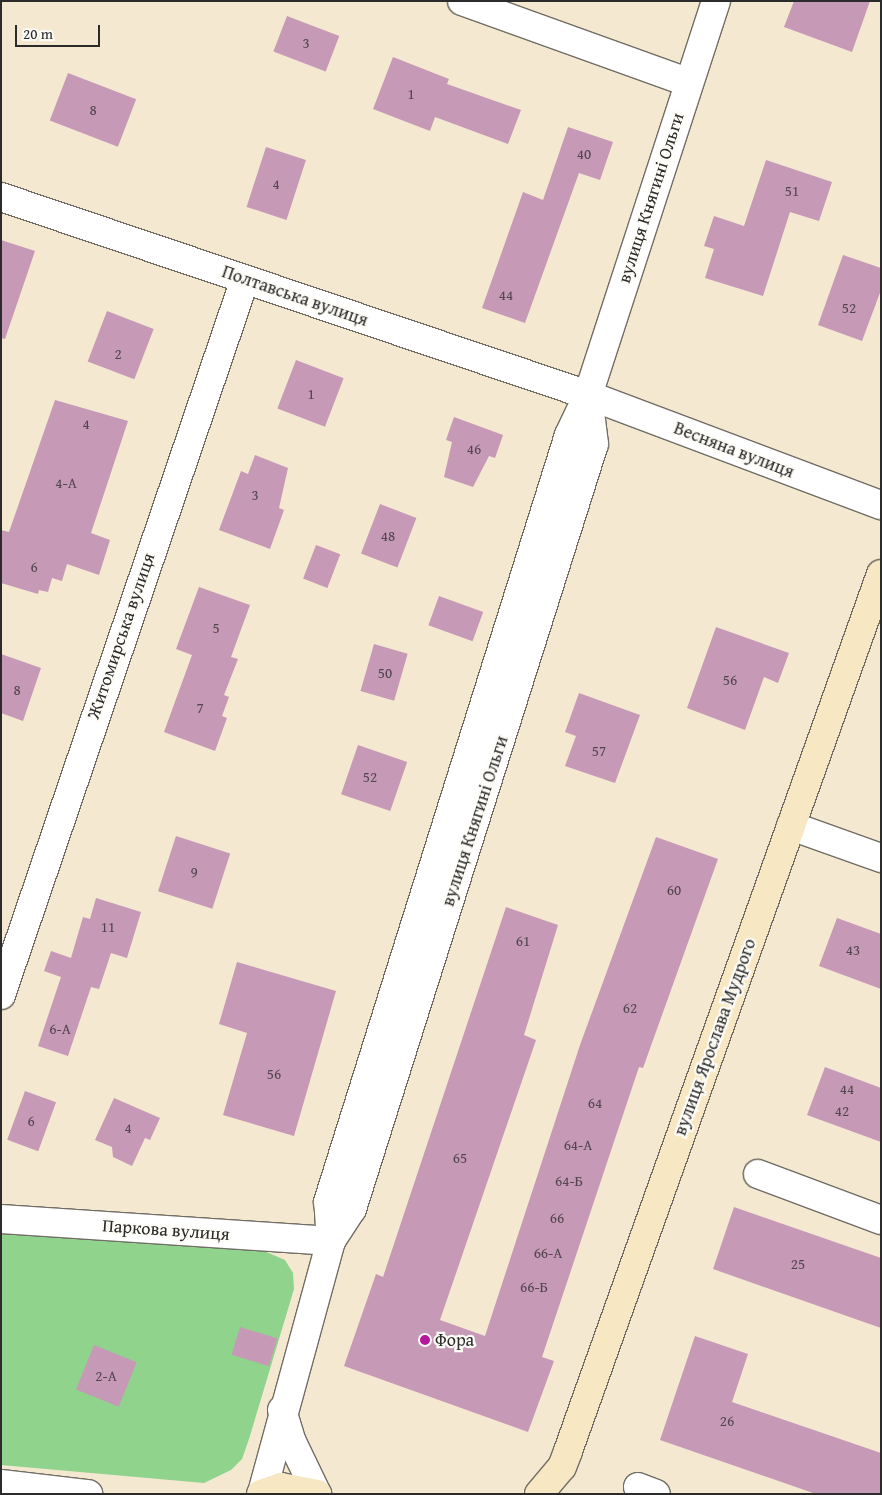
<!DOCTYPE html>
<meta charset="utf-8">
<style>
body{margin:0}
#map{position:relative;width:882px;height:1495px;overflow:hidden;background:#f4e8d0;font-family:"Gentium Book Plus",serif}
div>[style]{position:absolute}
.green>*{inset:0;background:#8fd38c}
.building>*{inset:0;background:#c699b7;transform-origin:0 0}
.roads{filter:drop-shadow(1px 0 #716d65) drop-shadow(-1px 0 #716d65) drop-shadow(0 1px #716d65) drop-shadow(0 -1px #716d65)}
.minor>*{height:28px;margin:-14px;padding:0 14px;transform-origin:14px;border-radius:14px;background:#fff}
.secondary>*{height:28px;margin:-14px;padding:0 14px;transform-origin:14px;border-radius:14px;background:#f7e8c3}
.dots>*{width:14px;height:14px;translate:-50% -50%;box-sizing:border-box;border:2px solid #fdfcf7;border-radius:50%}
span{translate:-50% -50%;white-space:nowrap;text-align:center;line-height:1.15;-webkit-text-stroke:4.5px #fdfcf7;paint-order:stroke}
.number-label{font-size:15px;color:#52464e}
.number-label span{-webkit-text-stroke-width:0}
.street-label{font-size:18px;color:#2b2b2b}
.poi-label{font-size:18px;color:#2b2b2b}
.left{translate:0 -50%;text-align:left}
.frame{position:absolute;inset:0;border:2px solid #2b2b2b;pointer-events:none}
.scale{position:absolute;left:15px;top:25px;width:85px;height:22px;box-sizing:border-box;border:2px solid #2b2b2b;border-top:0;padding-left:6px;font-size:15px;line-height:18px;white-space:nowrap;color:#2b2b2b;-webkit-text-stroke:4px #fdfcf7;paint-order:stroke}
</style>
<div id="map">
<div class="green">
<div style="clip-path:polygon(1px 1233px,257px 1248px,285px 1260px,293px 1273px,294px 1289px,249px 1439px,242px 1459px,231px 1470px,204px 1483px,1px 1465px)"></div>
</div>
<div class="building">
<div style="clip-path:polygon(794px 1px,870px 1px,852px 52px,784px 27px)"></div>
<div style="left:287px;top:16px;width:56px;height:38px;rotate:21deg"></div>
<div style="clip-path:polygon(393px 57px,449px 79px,447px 84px,521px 110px,508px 144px,435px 117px,430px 131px,373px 109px)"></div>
<div style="left:68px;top:73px;width:73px;height:51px;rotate:21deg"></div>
<div style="clip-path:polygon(568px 127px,613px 142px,600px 180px,579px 173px,525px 323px,482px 308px,523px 192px,543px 200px)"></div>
<div style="left:266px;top:147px;width:42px;height:63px;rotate:18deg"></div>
<div style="clip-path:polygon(766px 160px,832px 182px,819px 221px,790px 212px,763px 296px,705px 278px,714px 249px,704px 246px,714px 216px,744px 226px)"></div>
<div style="clip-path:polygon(1px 240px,35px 251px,5px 339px,1px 338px)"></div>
<div style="clip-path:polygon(843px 255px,881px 268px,881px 290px,862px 341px,818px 325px)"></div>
<div style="left:107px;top:311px;width:50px;height:54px;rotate:21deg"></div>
<div style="left:296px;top:360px;width:51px;height:52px;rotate:21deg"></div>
<div style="clip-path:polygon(55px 400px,128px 421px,91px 533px,110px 540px,99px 575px,67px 564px,62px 581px,52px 578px,48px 592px,39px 590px,38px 594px,1px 583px,1px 530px,9px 532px)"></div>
<div style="clip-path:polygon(454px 417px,503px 435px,495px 458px,489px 456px,473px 487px,444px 477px,452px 442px,446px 440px)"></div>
<div style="clip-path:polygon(255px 455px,288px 468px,279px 508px,284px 510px,270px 549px,219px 530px,241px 471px,248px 474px)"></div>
<div style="left:380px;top:504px;width:39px;height:53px;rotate:21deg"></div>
<div style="left:316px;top:545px;width:26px;height:36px;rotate:21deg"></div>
<div style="clip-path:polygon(199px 587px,250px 605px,231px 657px,238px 659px,224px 695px,229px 697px,222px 716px,227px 718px,215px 751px,164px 732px,192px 655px,176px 649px)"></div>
<div style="left:439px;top:596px;width:47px;height:31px;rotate:20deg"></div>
<div style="clip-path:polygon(716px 627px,789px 653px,778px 683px,764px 677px,745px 730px,687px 708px)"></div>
<div style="left:374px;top:644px;width:35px;height:49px;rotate:16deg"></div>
<div style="clip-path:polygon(1px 654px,41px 668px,23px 721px,1px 713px)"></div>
<div style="clip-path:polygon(579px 693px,640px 715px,615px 783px,565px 766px,576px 736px,565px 732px)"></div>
<div style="left:358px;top:745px;width:52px;height:52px;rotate:19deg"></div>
<div style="left:176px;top:836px;width:57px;height:58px;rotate:18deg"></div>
<div style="clip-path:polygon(656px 837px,718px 859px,643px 1068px,639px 1067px,542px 1357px,554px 1361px,528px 1432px,344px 1366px,376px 1274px,383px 1277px,506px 907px,558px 925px,524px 1035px,536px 1040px,440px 1320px,485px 1336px,580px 1045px)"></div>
<div style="clip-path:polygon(96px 898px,141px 912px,127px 958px,111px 953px,99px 989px,91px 987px,68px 1056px,38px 1046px,61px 977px,44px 971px,51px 951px,71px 958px,83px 917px,90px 919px)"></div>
<div style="clip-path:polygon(837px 918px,881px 934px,881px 989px,819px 966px)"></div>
<div style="clip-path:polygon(237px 962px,336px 991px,294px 1136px,223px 1115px,247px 1033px,219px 1024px)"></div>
<div style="clip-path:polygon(825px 1067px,881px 1088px,881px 1142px,807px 1115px)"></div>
<div style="left:25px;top:1091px;width:33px;height:52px;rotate:20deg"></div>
<div style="clip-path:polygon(114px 1098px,160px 1118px,150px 1140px,145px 1138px,132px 1166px,113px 1157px,112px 1147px,95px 1140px)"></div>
<div style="clip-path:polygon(734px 1207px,881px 1258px,881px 1328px,713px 1269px)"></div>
<div style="left:240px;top:1327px;width:39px;height:29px;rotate:17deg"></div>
<div style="clip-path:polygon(695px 1336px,748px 1354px,732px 1402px,881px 1453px,881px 1494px,816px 1494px,660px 1440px)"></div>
<div style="left:94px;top:1345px;width:46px;height:48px;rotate:22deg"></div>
</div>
<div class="roads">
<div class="minor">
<div style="left:462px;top:1px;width:239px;rotate:19.8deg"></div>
<div style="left:1px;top:197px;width:619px;rotate:18.64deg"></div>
<div style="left:588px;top:395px;width:313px;rotate:20.6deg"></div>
<div style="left:791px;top:826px;width:96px;rotate:19.6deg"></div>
<div style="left:1px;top:995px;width:756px;rotate:-71.18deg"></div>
<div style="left:758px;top:1174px;width:131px;rotate:20.5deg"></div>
<div style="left:1px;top:1219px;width:331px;rotate:3.8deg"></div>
<div style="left:331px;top:1241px;width:39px;rotate:-94deg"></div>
<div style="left:328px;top:1202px;width:804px;rotate:-72.56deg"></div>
<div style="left:569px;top:435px;width:44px;rotate:-64.6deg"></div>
<div style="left:588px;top:395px;width:414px;rotate:-72deg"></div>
<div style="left:282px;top:1410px;width:34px;rotate:73deg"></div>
<div style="left:292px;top:1442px;width:58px;rotate:64.3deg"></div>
<div style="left:1px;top:1484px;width:88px;rotate:6.6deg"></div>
<div style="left:638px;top:1487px;width:19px;rotate:21deg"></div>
<div style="left:262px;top:1493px;width:261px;rotate:-74.7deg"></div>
<div style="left:331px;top:1241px;width:38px;rotate:-57deg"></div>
<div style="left:352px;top:1209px;width:802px;rotate:-72.45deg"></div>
<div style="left:594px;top:444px;width:49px;rotate:-97deg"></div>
</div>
<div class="secondary">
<div style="left:261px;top:1494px;width:21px;rotate:-19deg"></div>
<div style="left:281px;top:1487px;width:37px;rotate:11deg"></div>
<div style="left:539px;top:1494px;width:35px;rotate:-50deg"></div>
<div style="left:562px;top:1467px;width:17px;rotate:-69deg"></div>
<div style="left:568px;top:1451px;width:931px;rotate:-70.36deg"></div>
</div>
</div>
<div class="dots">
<div style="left:425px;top:1340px;background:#b5179e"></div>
</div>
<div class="number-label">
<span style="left:306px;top:43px">3</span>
<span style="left:411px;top:94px">1</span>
<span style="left:93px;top:110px">8</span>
<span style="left:584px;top:154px">40</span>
<span style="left:276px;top:184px">4</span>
<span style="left:792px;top:191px">51</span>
<span style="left:506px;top:295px">44</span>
<span style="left:849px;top:308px">52</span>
<span style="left:118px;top:354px">2</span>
<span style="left:311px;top:394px">1</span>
<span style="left:86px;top:424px">4</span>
<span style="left:474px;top:449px">46</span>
<span style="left:66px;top:483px">4-А</span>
<span style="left:255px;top:495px">3</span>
<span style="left:388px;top:536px">48</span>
<span style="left:34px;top:567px">6</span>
<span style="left:216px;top:628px">5</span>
<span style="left:385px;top:673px">50</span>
<span style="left:730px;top:680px">56</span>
<span style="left:17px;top:690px">8</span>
<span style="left:200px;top:708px">7</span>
<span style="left:599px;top:751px">57</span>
<span style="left:370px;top:777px">52</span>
<span style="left:194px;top:872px">9</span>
<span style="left:674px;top:890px">60</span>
<span style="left:108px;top:927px">11</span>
<span style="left:523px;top:941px">61</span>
<span style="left:853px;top:950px">43</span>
<span style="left:630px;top:1008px">62</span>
<span style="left:60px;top:1029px">6-А</span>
<span style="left:274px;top:1074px">56</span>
<span style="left:847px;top:1089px">44</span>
<span style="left:595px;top:1103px">64</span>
<span style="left:842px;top:1111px">42</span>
<span style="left:31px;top:1121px">6</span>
<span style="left:128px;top:1128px">4</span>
<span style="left:578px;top:1145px">64-А</span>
<span style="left:460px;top:1158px">65</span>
<span style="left:569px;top:1181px">64-Б</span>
<span style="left:557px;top:1218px">66</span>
<span style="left:548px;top:1253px">66-А</span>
<span style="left:798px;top:1264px">25</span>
<span style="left:534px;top:1287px">66-Б</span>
<span style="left:106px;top:1376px">2-А</span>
<span style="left:727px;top:1421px">26</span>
</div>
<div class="street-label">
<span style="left:651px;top:198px;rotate:-72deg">вулиця Княгині Ольги</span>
<span style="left:295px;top:296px;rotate:19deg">Полтавська вулиця</span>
<span style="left:734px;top:450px;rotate:21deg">Весняна вулиця</span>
<span style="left:121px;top:636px;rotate:-71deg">Житомирська вулиця</span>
<span style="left:475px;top:821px;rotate:-72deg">вулиця Княгині Ольги</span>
<span style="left:715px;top:1037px;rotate:-70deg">вулиця Ярослава Мудрого</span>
<span style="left:166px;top:1230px;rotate:4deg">Паркова вулиця</span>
</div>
<div class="poi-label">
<span class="left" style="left:435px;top:1340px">Фора</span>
</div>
<div class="frame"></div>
<div class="scale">20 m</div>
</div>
